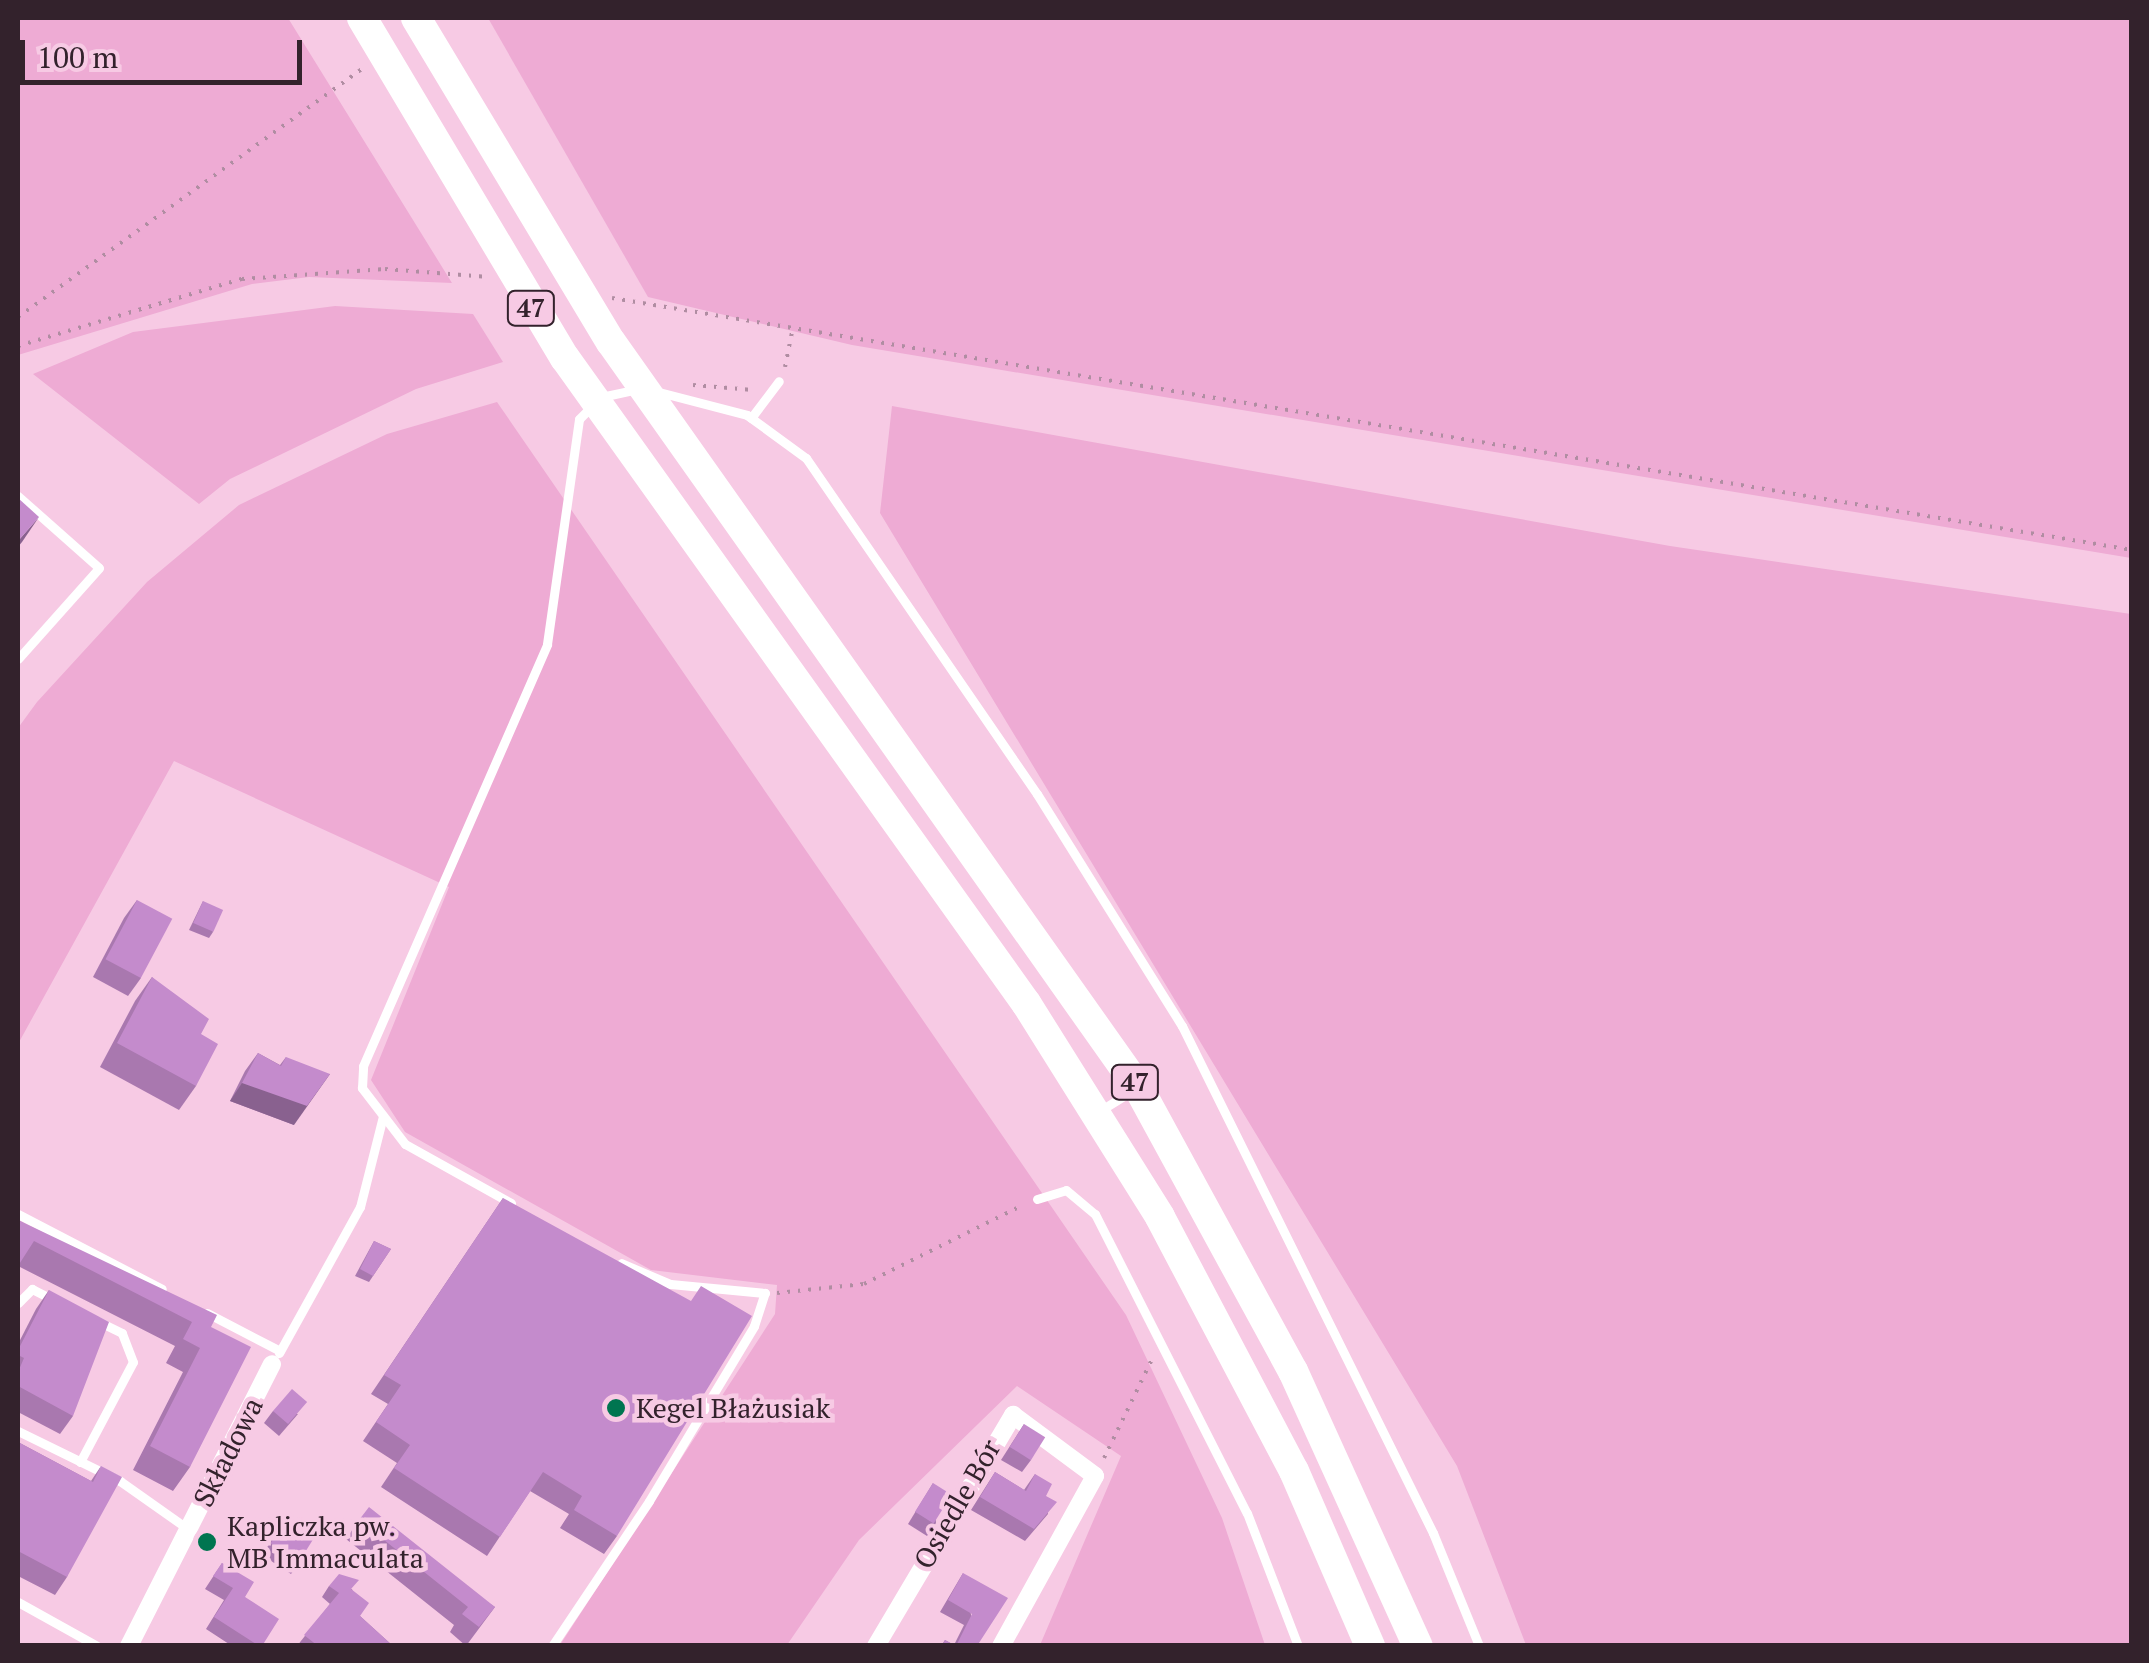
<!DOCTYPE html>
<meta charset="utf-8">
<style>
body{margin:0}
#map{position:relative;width:2149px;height:1663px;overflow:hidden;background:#f7cae4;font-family:"PT Serif",serif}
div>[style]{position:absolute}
.green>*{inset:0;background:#eeabd4}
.path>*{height:4px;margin-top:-2px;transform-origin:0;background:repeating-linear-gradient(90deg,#b08da2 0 2.5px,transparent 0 10.5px)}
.lane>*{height:9px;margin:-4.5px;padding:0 4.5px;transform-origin:4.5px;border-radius:4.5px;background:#fff}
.street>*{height:18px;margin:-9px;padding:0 9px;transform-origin:9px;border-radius:9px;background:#fff}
.primary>*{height:30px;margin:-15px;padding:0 15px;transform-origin:15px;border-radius:15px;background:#fff}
.wall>*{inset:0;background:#a978af}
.shaded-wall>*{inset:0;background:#89618f}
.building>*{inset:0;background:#c48bcc;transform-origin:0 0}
.dots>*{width:28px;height:28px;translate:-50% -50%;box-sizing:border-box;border:5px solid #f7cae4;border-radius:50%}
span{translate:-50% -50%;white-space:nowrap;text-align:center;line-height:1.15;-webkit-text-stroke:9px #f7cae4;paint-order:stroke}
.shield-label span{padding:2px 8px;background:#f7cae4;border:2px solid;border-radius:8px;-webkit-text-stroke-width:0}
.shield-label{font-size:25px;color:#33222c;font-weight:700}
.poi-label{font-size:28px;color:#33222c}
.left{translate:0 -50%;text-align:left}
.street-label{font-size:28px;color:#33222c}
.frame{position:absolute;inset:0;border:20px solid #33222c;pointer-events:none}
.scale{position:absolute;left:20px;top:40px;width:282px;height:45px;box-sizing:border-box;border:5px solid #33222c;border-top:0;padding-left:12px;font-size:30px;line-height:35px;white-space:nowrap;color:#33222c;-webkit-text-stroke:8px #f7cae4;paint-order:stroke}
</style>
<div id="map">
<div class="green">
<div style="clip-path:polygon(18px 18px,288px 18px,452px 283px,309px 277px,252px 284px,18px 355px)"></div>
<div style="clip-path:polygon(488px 18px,2131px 18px,2131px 558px,852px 345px,648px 297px)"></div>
<div style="clip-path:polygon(335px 306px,473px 314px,503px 362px,416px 389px,230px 479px,199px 504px,33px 374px,133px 332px)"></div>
<div style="clip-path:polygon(497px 402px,1126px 1315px,1222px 1518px,1265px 1645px,1040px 1645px,1121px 1456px,1017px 1386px,859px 1540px,787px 1645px,560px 1645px,775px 1314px,777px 1285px,651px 1270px,405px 1132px,371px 1080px,449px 887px,174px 761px,18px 1044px,18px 728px,37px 702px,147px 582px,239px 505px,387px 434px)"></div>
<div style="clip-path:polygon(892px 406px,1670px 546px,2131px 614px,2131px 1645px,1526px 1645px,1457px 1466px,880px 513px)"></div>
</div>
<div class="path">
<div style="left:612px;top:298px;width:1541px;rotate:9.41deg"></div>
<div style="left:18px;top:317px;width:428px;rotate:-35.8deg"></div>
<div style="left:18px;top:346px;width:234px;rotate:-16.7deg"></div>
<div style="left:242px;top:279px;width:143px;rotate:-4deg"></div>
<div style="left:385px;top:269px;width:104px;rotate:4.4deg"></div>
<div style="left:785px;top:367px;width:41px;rotate:-78.7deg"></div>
<div style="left:693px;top:385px;width:60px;rotate:4.8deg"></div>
<div style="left:777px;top:1293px;width:87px;rotate:-5.9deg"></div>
<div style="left:864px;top:1284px;width:178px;rotate:-26.4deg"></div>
<div style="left:1104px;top:1458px;width:110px;rotate:-64.1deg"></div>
</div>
<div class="lane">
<div style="left:655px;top:391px;width:95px;rotate:14.6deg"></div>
<div style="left:747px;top:415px;width:73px;rotate:36.1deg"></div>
<div style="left:806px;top:458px;width:408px;rotate:55.5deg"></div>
<div style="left:1037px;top:794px;width:274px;rotate:58deg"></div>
<div style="left:1182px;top:1026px;width:566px;rotate:63.66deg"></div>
<div style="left:1433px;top:1533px;width:122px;rotate:67.8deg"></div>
<div style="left:751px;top:418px;width:46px;rotate:-52.9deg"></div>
<div style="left:18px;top:496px;width:108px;rotate:41.6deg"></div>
<div style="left:99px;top:568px;width:122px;rotate:131.7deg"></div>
<div style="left:1098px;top:1112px;width:39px;rotate:-32deg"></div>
<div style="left:1037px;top:1199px;width:30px;rotate:-17deg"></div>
<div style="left:1066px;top:1190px;width:38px;rotate:40deg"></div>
<div style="left:1095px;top:1214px;width:335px;rotate:63.1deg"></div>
<div style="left:1247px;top:1513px;width:142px;rotate:69deg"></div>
<div style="left:511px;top:1203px;width:121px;rotate:-150.9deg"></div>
<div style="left:405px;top:1144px;width:71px;rotate:-127.5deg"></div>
<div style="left:362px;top:1088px;width:22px;rotate:-87deg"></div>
<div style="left:363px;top:1066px;width:460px;rotate:-66.4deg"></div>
<div style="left:547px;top:644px;width:227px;rotate:-81.9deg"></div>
<div style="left:579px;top:419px;width:31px;rotate:-45deg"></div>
<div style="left:601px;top:397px;width:35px;rotate:-12deg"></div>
<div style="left:18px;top:1214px;width:162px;rotate:27.5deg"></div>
<div style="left:18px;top:1303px;width:20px;rotate:-45deg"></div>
<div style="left:32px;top:1289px;width:27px;rotate:27deg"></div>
<div style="left:207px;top:1313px;width:82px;rotate:27.5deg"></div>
<div style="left:279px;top:1353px;width:167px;rotate:-61deg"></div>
<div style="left:360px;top:1207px;width:94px;rotate:-75.8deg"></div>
<div style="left:18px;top:1431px;width:114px;rotate:26.1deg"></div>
<div style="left:120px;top:1481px;width:83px;rotate:35.2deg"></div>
<div style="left:80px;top:1462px;width:113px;rotate:-62.1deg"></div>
<div style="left:133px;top:1362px;width:31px;rotate:-111deg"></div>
<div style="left:122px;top:1333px;width:28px;rotate:-154deg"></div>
<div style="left:18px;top:1602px;width:90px;rotate:29.1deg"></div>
<div style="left:552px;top:1646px;width:174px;rotate:-56.2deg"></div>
<div style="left:649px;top:1501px;width:204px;rotate:-59deg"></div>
<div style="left:754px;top:1326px;width:35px;rotate:-72deg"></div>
<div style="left:765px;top:1293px;width:95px;rotate:-174.6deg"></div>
<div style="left:670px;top:1284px;width:53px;rotate:-156.8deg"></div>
</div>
<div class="street">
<div style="left:129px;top:1646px;width:316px;rotate:-63.1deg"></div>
<div style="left:876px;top:1646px;width:269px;rotate:-59.3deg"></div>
<div style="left:1013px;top:1415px;width:102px;rotate:36.6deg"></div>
<div style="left:1095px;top:1476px;width:194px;rotate:118.9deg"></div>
</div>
<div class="primary">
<div style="left:362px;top:18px;width:396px;rotate:59.2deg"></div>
<div style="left:565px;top:358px;width:793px;rotate:54.45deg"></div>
<div style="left:1026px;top:1003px;width:252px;rotate:57.9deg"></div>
<div style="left:1160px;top:1217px;width:287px;rotate:62.2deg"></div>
<div style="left:1294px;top:1471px;width:191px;rotate:66.5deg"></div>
<div style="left:416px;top:18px;width:378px;rotate:59deg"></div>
<div style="left:611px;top:342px;width:913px;rotate:54.73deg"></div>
<div style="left:1138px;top:1087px;width:324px;rotate:61.4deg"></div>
<div style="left:1293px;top:1371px;width:302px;rotate:65.6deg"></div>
</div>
<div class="wall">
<div style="clip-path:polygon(137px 900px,141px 978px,128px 996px,93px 977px,124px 918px)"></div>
<div style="clip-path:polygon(203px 901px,213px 932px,209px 938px,189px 930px)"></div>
<div style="clip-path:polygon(152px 977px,201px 1034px,196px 1086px,179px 1110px,100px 1067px,135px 1001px)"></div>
<div style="clip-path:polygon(258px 1053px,280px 1065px,286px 1057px,294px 1125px,230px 1101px,245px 1071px)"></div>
<div style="clip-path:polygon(503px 1198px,617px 1536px,604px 1554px,560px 1528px,569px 1514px,530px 1491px,487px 1556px,381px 1487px,397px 1463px,363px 1441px,388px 1404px,371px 1394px)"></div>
<div style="clip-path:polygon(18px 1220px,211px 1327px,190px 1467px,173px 1491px,133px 1470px,183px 1372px,166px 1363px,175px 1346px,18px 1266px)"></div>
<div style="clip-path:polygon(374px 1241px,391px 1249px,369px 1282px,355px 1276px)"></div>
<div style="clip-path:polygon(49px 1290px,73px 1416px,60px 1434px,18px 1412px,18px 1344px,36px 1309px)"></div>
<div style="clip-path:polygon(273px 1411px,298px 1414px,279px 1436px,264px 1423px)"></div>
<div style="clip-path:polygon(1024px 1424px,1031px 1460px,1022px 1472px,1001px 1460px)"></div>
<div style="clip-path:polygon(18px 1442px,91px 1481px,101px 1466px,67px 1577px,55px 1595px,18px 1576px)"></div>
<div style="clip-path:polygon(995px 1472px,1024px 1490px,1035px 1474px,1046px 1496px,1048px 1514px,1025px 1541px,971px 1510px)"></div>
<div style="clip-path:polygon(933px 1483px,936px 1523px,927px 1536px,908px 1524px)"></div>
<div style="clip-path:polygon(287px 1517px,300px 1561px,291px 1574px,262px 1555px)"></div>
<div style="clip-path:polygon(359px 1520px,495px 1607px,466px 1646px,450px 1632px,454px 1625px,346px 1539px)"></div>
<div style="clip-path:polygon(222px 1563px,245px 1597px,262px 1646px,232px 1646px,206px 1629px,224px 1600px,205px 1589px)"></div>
<div style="clip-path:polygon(963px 1573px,977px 1646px,941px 1646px,945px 1640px,954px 1645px,964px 1625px,940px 1612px)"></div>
<div style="clip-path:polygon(329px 1586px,352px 1589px,360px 1616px,393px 1646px,297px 1646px,330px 1604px,322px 1597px)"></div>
</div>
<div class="shaded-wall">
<div style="clip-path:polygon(39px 517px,22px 542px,18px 547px,18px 541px)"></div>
<div style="clip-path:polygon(330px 1074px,294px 1125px,230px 1101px,242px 1083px)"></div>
</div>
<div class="building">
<div style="clip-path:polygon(18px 498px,39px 517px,18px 541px)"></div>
<div style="left:137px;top:900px;width:40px;height:67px;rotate:28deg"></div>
<div style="left:203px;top:901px;width:22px;height:24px;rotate:24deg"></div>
<div style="clip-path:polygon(152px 977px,209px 1019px,201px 1034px,218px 1044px,196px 1086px,117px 1043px)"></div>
<div style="clip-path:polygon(258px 1053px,281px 1066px,286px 1057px,330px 1074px,307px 1106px,242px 1083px)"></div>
<div style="clip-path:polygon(503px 1198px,691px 1301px,701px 1286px,752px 1316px,617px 1536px,574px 1510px,582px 1496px,543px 1472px,500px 1537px,394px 1468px,410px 1445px,376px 1422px,401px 1385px,384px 1375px)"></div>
<div style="clip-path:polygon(18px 1220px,217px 1315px,211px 1327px,251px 1347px,190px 1467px,150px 1446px,200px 1348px,183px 1339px,192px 1322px,34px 1241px,18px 1266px)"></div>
<div style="clip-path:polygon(374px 1241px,391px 1249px,373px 1276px,360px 1269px)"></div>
<div style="clip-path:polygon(49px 1290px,109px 1322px,73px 1416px,18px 1386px,18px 1372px,24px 1358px,18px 1355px,18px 1350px)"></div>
<div style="left:292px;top:1389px;width:20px;height:29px;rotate:41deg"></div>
<div style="left:1024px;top:1424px;width:25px;height:27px;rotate:32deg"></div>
<div style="clip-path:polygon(18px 1442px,93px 1482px,101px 1466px,122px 1477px,67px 1577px,18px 1551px)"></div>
<div style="clip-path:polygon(995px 1472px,1026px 1491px,1035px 1474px,1052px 1484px,1046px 1496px,1057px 1502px,1034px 1529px,980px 1497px)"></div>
<div style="left:933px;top:1483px;width:22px;height:34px;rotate:32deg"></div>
<div style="clip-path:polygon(369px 1507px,495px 1607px,479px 1627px,462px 1614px,468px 1607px,359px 1520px)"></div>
<div style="left:287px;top:1517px;width:34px;height:31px;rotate:32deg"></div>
<div style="clip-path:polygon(222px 1563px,254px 1582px,245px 1597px,279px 1619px,262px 1646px,259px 1646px,214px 1617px,233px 1588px,213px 1576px)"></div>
<div style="clip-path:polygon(963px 1573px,1008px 1598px,977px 1646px,956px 1646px,972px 1614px,948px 1600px)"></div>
<div style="clip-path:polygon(339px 1574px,359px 1580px,351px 1589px,369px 1603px,360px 1616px,393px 1646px,318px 1646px,304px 1635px,339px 1593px,329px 1586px)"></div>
<div style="clip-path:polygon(945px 1640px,956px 1646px,942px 1646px)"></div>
</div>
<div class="dots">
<div style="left:616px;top:1408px;background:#007550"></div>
<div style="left:207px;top:1542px;background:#007550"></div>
</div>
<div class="shield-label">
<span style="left:531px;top:308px">47</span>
<span style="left:1135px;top:1082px">47</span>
</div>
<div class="poi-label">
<span class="left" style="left:636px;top:1408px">Kegel Błażusiak</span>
<span class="left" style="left:227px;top:1542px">Kapliczka pw.<br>MB Immaculata</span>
</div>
<div class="street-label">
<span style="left:228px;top:1452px;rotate:-63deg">Składowa</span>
<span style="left:957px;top:1504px;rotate:-60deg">Osiedle Bór</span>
</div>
<div class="frame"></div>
<div class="scale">100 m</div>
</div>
